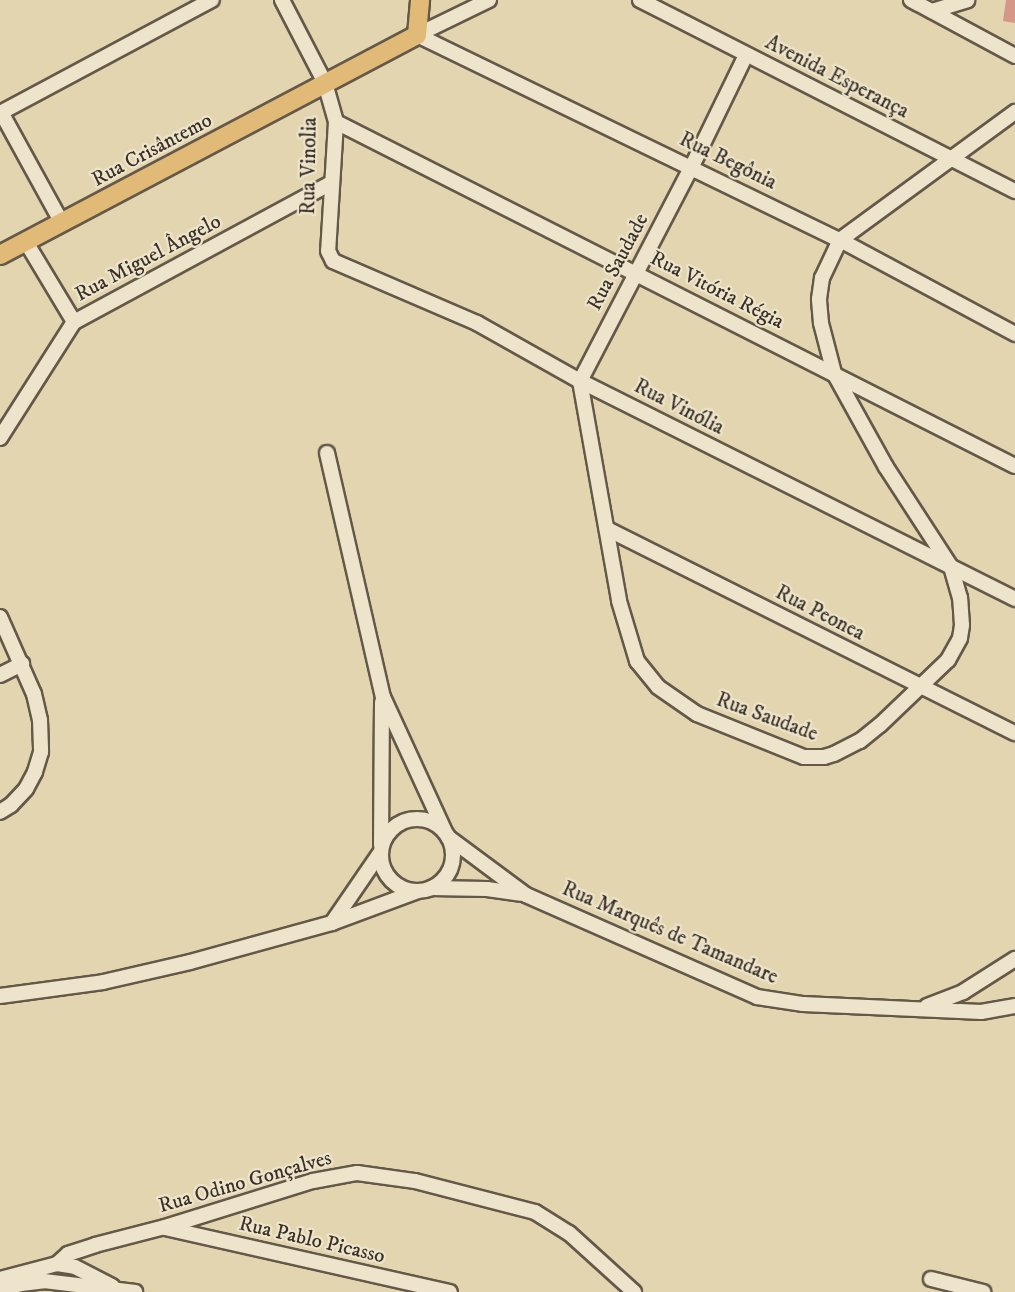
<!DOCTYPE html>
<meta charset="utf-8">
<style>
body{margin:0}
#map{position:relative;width:1015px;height:1292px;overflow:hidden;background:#e3d5af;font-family:"IM FELL DW Pica",serif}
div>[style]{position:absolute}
.building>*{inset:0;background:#d59787}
.roads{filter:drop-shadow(2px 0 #645849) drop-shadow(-2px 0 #645849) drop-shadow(0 2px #645849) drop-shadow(0 -2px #645849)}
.minor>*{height:14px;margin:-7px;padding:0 7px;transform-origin:7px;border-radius:7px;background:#ede4cb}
.minor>.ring{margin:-7px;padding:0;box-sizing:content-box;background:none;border:14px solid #ede4cb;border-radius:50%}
.major>*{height:18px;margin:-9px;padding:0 9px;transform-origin:9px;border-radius:9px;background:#e2ba78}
span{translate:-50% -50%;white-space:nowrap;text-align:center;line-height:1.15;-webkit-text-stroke:4.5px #ede4cb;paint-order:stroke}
.street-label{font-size:21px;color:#392f27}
</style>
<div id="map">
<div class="building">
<div style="clip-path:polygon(1006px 0,1015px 0,1015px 23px,1003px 21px)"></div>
</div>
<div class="roads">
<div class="minor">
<div style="left:282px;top:0;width:93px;rotate:62.6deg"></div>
<div style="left:325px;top:83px;width:41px;rotate:74.2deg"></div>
<div style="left:336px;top:122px;width:129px;rotate:93.5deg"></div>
<div style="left:328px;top:251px;width:11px;rotate:63deg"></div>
<div style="left:333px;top:261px;width:157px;rotate:23.3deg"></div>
<div style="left:477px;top:323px;width:118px;rotate:29.4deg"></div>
<div style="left:580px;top:381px;width:487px;rotate:26.6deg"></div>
<div style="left:640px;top:0;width:421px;rotate:27deg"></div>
<div style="left:911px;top:0;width:118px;rotate:28.3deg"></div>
<div style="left:932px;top:11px;width:37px;rotate:-17deg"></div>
<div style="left:417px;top:35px;width:470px;rotate:25.9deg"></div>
<div style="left:840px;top:240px;width:199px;rotate:28.2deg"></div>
<div style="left:417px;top:35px;width:80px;rotate:-25.9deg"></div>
<div style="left:746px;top:55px;width:123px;rotate:115.9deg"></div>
<div style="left:692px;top:166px;width:242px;rotate:117.5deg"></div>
<div style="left:580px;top:381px;width:223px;rotate:79.9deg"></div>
<div style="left:619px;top:601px;width:63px;rotate:73.3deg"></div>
<div style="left:637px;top:661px;width:33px;rotate:51deg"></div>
<div style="left:658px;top:687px;width:47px;rotate:34.7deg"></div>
<div style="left:697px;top:714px;width:115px;rotate:21.9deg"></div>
<div style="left:804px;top:757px;width:20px"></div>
<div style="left:824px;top:757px;width:10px;rotate:-17deg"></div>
<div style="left:834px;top:754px;width:29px;rotate:-27deg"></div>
<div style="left:860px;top:741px;width:26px;rotate:-39deg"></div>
<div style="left:880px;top:725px;width:94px;rotate:-43.7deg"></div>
<div style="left:948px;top:660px;width:25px;rotate:-61deg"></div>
<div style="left:960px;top:638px;width:13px;rotate:-81deg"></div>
<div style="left:962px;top:625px;width:27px;rotate:-94deg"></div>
<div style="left:960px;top:598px;width:32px;rotate:-106deg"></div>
<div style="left:951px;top:567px;width:119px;rotate:-123deg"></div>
<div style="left:886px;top:467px;width:107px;rotate:-119deg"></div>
<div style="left:834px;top:373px;width:52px;rotate:-104.6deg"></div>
<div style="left:821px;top:323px;width:24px;rotate:-95deg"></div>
<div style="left:819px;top:299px;width:21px;rotate:-82deg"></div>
<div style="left:822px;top:278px;width:42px;rotate:-64.7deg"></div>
<div style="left:840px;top:240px;width:217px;rotate:-36.2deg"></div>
<div style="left:1px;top:112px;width:127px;rotate:61.2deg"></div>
<div style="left:0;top:113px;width:240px;rotate:-28.1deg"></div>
<div style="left:336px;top:122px;width:761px;rotate:26.87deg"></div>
<div style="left:26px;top:242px;width:93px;rotate:59deg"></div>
<div style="left:0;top:438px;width:138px;rotate:-57.5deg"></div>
<div style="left:74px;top:322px;width:292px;rotate:-28.4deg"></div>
<div style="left:327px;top:453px;width:250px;rotate:77.1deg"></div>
<div style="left:383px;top:697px;width:149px;rotate:65.3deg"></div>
<div style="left:607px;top:529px;width:456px;rotate:26.6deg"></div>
<div style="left:0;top:617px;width:84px;rotate:66.2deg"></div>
<div style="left:34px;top:694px;width:27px;rotate:77deg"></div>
<div style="left:40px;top:720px;width:32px;rotate:88deg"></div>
<div style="left:41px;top:752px;width:21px;rotate:107deg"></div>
<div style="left:35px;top:772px;width:19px;rotate:118deg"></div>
<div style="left:26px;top:789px;width:22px;rotate:133deg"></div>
<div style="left:11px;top:805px;width:13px;rotate:148deg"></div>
<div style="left:0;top:675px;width:25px;rotate:-27deg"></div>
<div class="ring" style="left:381px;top:819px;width:58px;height:58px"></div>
<div style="left:448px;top:837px;width:97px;rotate:36.6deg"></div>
<div style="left:526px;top:895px;width:253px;rotate:23.8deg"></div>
<div style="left:757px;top:997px;width:47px;rotate:8.7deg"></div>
<div style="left:803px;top:1004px;width:157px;rotate:2.6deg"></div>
<div style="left:960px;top:1011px;width:21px;rotate:3deg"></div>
<div style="left:981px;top:1012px;width:35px;rotate:-10deg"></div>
<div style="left:381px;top:845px;width:143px;rotate:-89.6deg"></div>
<div style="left:431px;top:888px;width:56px;rotate:1deg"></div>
<div style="left:487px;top:889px;width:34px;rotate:8deg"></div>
<div style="left:332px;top:923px;width:85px;rotate:-55.6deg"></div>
<div style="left:0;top:996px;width:104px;rotate:-7.7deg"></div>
<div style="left:103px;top:982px;width:89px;rotate:-12.9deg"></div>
<div style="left:190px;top:962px;width:147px;rotate:-15.4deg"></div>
<div style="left:332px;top:923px;width:92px;rotate:-20.4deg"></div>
<div style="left:927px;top:1006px;width:39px;rotate:-21deg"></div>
<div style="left:963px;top:992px;width:62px;rotate:-32.4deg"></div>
<div style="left:165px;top:1228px;width:292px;rotate:12.7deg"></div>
<div style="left:57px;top:1264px;width:15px;rotate:-42deg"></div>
<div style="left:68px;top:1254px;width:28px;rotate:-18deg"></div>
<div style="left:95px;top:1245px;width:72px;rotate:-14.4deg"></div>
<div style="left:165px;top:1227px;width:155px;rotate:-17.3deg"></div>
<div style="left:313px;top:1181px;width:45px;rotate:-10.3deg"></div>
<div style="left:357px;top:1173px;width:59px;rotate:7.9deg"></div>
<div style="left:415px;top:1181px;width:124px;rotate:14.5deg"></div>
<div style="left:535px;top:1212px;width:40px;rotate:32deg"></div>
<div style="left:569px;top:1233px;width:88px;rotate:42.2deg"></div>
<div style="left:0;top:1279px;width:59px;rotate:-14.7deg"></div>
<div style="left:57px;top:1264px;width:18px;rotate:9deg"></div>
<div style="left:75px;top:1267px;width:42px;rotate:27.2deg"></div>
<div style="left:931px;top:1279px;width:54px;rotate:14deg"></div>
<div style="left:0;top:1290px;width:22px;rotate:-16deg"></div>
<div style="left:21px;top:1284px;width:23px;rotate:-7deg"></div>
<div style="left:44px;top:1281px;width:92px;rotate:6.9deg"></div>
</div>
<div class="major">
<div style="left:0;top:255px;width:471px;rotate:-27.8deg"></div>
<div style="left:417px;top:35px;width:35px;rotate:-85deg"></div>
</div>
</div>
<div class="street-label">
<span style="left:837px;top:77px;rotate:27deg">Avenida Esperança</span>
<span style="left:152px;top:150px;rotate:-28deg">Rua Crisântemo</span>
<span style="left:728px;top:161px;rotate:26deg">Rua Begônia</span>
<span style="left:309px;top:166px;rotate:-89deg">Rua Vinolia</span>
<span style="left:148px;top:258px;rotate:-28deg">Rua Miguel Ângelo</span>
<span style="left:618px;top:262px;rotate:-62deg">Rua Saudade</span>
<span style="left:717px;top:290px;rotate:27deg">Rua Vitória Régia</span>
<span style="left:679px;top:407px;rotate:27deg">Rua Vinólia</span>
<span style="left:820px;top:613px;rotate:27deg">Rua Peonea</span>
<span style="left:767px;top:717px;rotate:20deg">Rua Saudade</span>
<span style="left:670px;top:933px;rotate:23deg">Rua Marquês de Tamandare</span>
<span style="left:245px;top:1182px;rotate:-16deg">Rua Odino Gonçalves</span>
<span style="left:312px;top:1240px;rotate:13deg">Rua Pablo Picasso</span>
</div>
</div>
